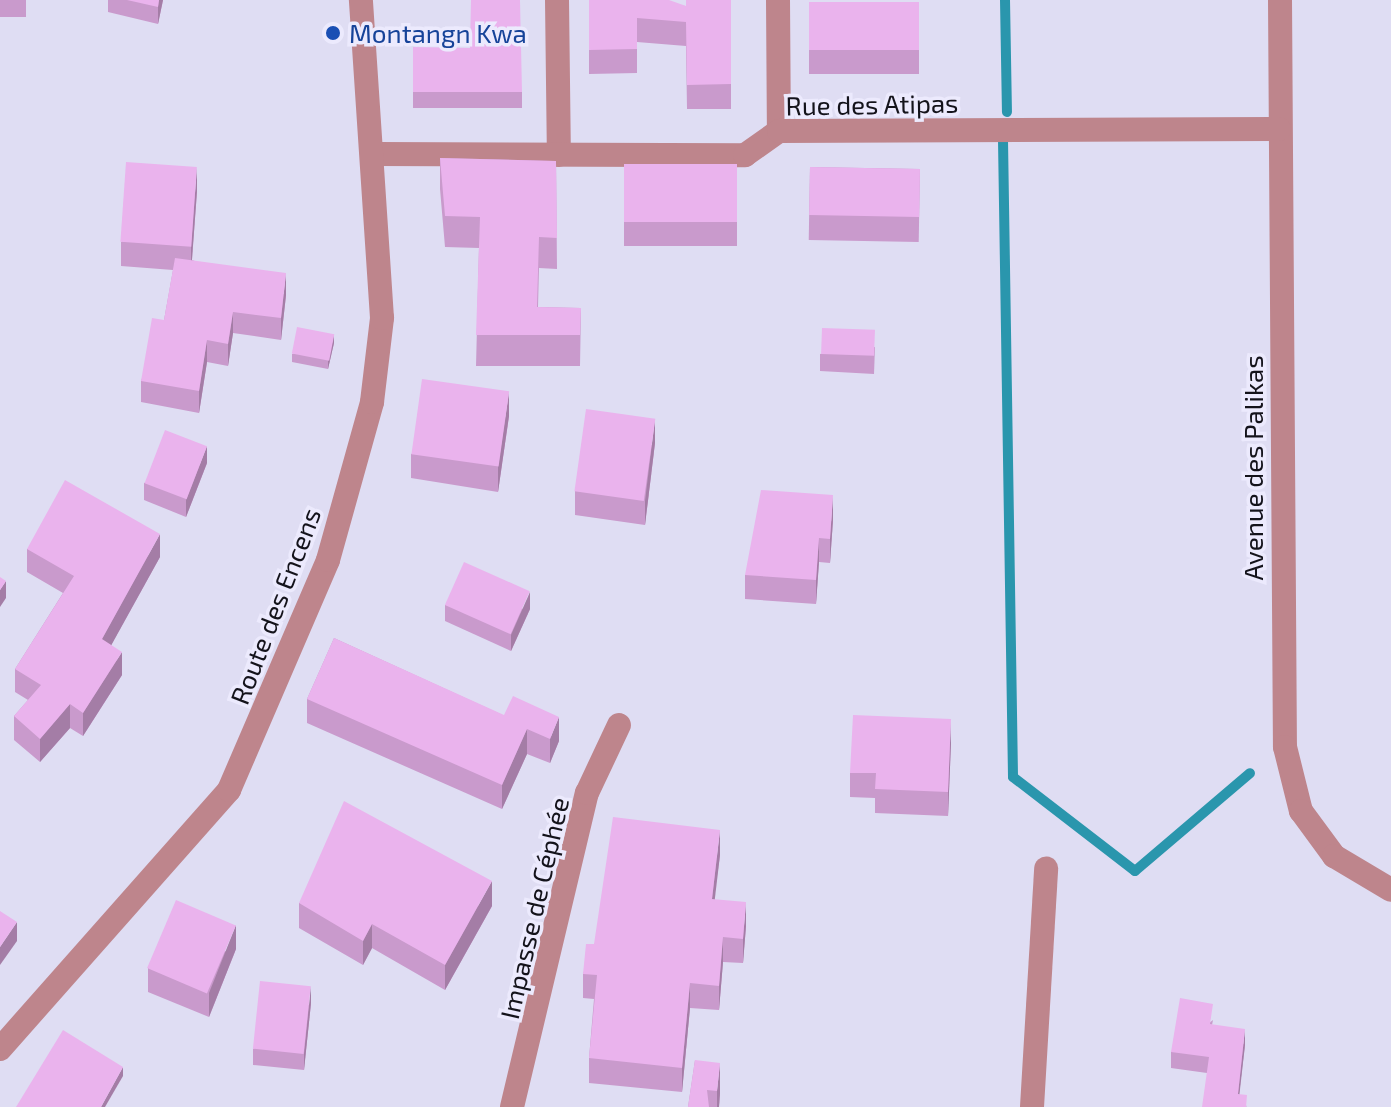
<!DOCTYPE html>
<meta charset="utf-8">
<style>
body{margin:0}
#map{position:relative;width:1391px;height:1107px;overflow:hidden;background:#dfddf3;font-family:"Exo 2",sans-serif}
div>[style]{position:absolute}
.stream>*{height:10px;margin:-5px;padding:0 5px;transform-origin:5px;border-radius:5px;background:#2a96ad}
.minor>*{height:24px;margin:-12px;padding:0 12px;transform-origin:12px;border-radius:12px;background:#be858c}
.wall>*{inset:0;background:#c99acc;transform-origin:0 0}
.shaded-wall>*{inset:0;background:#a47da6}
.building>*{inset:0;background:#eab3ed;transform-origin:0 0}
.dots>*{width:22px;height:22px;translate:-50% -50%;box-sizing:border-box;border:4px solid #eceafd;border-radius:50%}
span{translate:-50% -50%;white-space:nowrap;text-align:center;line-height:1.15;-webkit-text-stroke:7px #eceafd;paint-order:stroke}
.transit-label{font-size:26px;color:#164399}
.left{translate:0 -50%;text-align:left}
.street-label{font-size:26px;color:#14131b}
</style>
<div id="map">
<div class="stream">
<div style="left:1005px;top:0;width:112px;rotate:89deg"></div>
<div style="left:1003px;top:140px;width:637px;rotate:89.1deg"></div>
<div style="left:1013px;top:777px;width:154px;rotate:37.6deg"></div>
<div style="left:1135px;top:871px;width:151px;rotate:-40.4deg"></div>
</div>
<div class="minor">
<div style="left:557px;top:0;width:155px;rotate:89.3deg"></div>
<div style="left:778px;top:0;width:131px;rotate:89.6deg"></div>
<div style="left:1280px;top:0;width:747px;rotate:89.62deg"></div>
<div style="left:1285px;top:747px;width:66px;rotate:76deg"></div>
<div style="left:1301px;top:811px;width:56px;rotate:53.7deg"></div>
<div style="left:1334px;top:856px;width:66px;rotate:30.8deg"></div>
<div style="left:377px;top:154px;width:368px;rotate:0.2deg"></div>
<div style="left:745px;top:155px;width:42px;rotate:-35.2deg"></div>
<div style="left:779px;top:131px;width:500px;rotate:-0.23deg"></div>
<div style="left:0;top:1049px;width:346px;rotate:-48.5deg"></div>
<div style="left:229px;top:790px;width:250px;rotate:-66.7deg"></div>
<div style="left:328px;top:560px;width:164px;rotate:-74.4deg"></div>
<div style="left:372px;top:402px;width:85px;rotate:-83.2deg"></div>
<div style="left:382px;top:318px;width:319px;rotate:-93.8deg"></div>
<div style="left:512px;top:1107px;width:323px;rotate:-76.6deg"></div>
<div style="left:587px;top:793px;width:75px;rotate:-64.8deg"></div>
<div style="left:1032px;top:1107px;width:239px;rotate:-86.6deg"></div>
</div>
<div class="wall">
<div style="left:0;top:0;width:26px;height:17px"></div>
<div style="clip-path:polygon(108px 0,163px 0,158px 24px,108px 12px)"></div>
<div style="clip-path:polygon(589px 0,686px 6px,731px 0,731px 109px,687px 109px,686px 46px,637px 42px,637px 73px,589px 74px)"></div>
<div style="left:809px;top:2px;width:110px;height:72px"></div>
<div style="clip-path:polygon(413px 47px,522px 92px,522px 108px,413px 108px)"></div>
<div style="clip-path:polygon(440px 158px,556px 161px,557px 269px,539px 268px,538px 307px,581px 308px,580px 366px,476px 366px,479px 248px,445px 247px,440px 189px)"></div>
<div style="left:624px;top:164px;width:113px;height:82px"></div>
<div style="left:810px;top:167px;width:110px;height:73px;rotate:1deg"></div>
<div style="clip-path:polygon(197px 191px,192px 260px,286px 295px,281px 340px,233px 333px,228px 366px,207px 362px,199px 413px,141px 402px,141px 381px,164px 320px,173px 270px,121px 266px,121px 242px)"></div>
<div style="clip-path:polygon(334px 343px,328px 369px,292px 362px,292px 354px)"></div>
<div style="clip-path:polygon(875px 347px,874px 374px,820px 371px,820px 354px)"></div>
<div style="clip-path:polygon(509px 416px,498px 492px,411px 478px,411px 454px)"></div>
<div style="clip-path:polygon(655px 443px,645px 525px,575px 515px,575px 491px)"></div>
<div style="clip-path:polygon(207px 463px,186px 517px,144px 500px,144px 483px)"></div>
<div style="clip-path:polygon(833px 520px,830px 563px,819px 562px,816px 604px,745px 599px,745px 575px)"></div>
<div style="clip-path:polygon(27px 549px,160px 557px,111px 645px,122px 675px,83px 736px,70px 728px,40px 762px,14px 740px,14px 716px,28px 700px,15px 692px,15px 669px,63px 593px,27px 572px)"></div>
<div style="clip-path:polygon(445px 605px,530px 609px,511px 651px,445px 621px)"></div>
<div style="clip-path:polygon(334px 638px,559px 741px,550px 763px,527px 754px,502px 809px,307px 723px,307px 699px)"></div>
<div style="clip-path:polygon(951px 743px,948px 816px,875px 813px,875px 798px,850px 797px,850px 773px)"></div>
<div style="clip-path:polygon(720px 855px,714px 899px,746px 926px,743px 963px,723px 962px,719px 1010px,690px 1008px,682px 1092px,589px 1083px,589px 1058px,594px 999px,583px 998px,583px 974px,594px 944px)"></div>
<div style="clip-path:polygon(299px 903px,492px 906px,445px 990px,372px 948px,363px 965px,299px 928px)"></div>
<div style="clip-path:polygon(236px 949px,209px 1017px,148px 992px,148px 968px)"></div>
<div style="clip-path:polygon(311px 1003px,304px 1070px,253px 1065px,253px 1049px)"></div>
<div style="clip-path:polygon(1213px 1020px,1212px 1025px,1245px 1045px,1239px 1094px,1247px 1107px,1207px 1073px,1171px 1068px,1171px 1052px)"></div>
<div style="clip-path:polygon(695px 1060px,720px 1093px,719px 1107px,688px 1107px)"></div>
</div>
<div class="shaded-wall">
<div style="clip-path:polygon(159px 0,163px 0,158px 24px,158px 7px)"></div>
<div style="clip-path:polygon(197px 167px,197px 191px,191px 272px,191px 247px)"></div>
<div style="clip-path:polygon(286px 273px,286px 295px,281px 340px,281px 318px)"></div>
<div style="clip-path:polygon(233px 312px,233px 333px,228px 366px,228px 344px)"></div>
<div style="clip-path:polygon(334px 334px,334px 343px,328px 369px,328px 361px)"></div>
<div style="clip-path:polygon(207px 340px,207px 362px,199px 413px,199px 391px)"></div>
<div style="clip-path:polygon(509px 392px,509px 416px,498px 492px,498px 467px)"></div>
<div style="clip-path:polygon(655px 419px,655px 443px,645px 525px,645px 501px)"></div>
<div style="clip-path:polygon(207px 446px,207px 463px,186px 517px,186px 500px)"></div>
<div style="clip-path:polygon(833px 495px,833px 520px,830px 563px,830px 539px)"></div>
<div style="clip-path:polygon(160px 534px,160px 557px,102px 662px,102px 639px)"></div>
<div style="clip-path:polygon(819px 538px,819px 562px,816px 604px,816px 580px)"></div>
<div style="clip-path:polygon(6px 581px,6px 598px,0 607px,0 590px)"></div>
<div style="clip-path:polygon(530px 592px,530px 609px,511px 651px,511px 635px)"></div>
<div style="clip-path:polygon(122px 652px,122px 675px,83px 736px,83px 713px)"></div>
<div style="clip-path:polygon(70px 704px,70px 728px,40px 762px,40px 739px)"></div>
<div style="clip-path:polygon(559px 717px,559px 741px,550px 763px,550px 739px)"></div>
<div style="clip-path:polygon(951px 719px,951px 743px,948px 816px,948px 792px)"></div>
<div style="clip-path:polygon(527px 729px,527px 754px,502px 809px,502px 785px)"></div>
<div style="clip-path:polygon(720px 830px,720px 855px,712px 923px,712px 899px)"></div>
<div style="clip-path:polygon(492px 881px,492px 906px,445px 990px,445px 965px)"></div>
<div style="clip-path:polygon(746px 902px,746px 926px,743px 963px,743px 939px)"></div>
<div style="clip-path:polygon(17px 922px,17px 941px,0 965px,0 947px)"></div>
<div style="clip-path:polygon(372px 924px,372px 948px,363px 965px,363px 941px)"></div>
<div style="clip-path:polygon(236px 925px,236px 949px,209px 1017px,209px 993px)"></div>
<div style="clip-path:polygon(723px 937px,723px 962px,719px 1010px,719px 986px)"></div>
<div style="clip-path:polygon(690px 983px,690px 1008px,682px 1092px,682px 1068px)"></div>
<div style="clip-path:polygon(311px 986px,311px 1003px,304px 1070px,304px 1054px)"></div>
<div style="clip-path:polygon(1245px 1029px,1245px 1045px,1238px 1107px,1238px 1094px)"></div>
<div style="clip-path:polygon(720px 1063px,720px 1093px,719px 1107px,717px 1107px,717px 1091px)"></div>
<div style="clip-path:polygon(123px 1067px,123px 1076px,105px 1107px,101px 1107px)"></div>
</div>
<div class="building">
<div style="clip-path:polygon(127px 0,159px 0,158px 7px)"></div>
<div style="clip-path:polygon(471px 0,520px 0,522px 92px,413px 92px,413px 47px,470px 48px)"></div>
<div style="clip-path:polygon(589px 0,669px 0,686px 6px,686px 0,731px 0,731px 84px,687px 85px,686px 22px,637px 18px,637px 49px,589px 50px)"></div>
<div style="left:809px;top:2px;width:110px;height:48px"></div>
<div style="clip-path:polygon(440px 158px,556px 161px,557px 238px,539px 237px,537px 307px,581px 308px,580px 335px,476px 335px,480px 217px,445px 216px)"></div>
<div style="left:126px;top:162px;width:71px;height:80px;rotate:4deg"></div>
<div style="left:624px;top:164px;width:113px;height:58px"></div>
<div style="left:810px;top:167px;width:110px;height:48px;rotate:1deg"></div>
<div style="clip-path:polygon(175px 258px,286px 273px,281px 318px,233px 312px,228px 344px,207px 340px,199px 391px,141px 381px,152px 318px,164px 320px)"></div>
<div style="left:297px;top:327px;width:38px;height:27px;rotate:11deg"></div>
<div style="left:822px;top:328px;width:53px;height:26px;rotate:2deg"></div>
<div style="left:422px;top:379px;width:88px;height:76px;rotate:8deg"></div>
<div style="left:586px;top:409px;width:70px;height:83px;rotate:8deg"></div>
<div style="left:165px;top:430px;width:45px;height:57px;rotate:21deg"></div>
<div style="clip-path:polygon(65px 480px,160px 534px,102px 639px,122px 652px,83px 713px,70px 704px,40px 739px,14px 716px,41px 685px,15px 669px,74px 576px,27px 549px)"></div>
<div style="clip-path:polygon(761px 490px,833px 495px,830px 539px,819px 538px,816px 580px,745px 575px)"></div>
<div style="left:464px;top:562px;width:72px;height:47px;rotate:24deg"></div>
<div style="clip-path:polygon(0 577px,6px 581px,0 590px)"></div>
<div style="clip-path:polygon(334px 638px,504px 715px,513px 696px,559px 717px,550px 739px,527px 729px,502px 785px,307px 699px)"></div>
<div style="clip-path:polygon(853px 715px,951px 719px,948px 792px,875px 789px,876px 773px,850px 773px)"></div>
<div style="clip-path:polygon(344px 801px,492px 881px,445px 965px,372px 924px,363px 941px,299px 903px)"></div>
<div style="clip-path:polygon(613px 817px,720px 830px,712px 899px,746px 902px,743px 939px,723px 937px,719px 986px,690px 983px,682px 1068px,589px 1058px,597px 975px,583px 974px,586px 944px,594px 944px)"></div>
<div style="left:176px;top:900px;width:65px;height:74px;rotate:23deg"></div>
<div style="clip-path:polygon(0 911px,17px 922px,0 947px)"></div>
<div style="left:260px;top:981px;width:51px;height:68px;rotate:6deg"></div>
<div style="clip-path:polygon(1180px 998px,1213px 1004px,1210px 1024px,1245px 1029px,1238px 1094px,1247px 1095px,1246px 1107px,1202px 1107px,1209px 1057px,1171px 1052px)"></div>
<div style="clip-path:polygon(63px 1030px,123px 1067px,101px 1107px,16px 1107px)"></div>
<div style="clip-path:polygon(695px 1060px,720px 1063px,717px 1091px,707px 1090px,709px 1107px,688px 1107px)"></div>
</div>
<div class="dots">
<div style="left:333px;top:33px;background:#1a4fb4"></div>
</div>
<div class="transit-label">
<span class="left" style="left:349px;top:33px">Montangn Kwa</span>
</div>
<div class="street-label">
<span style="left:872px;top:104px;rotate:-1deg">Rue des Atipas</span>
<span style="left:1253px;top:468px;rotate:-90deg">Avenue des Palikas</span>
<span style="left:275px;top:606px;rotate:-69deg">Route des Encens</span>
<span style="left:534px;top:908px;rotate:-77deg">Impasse de Céphée</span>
</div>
</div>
